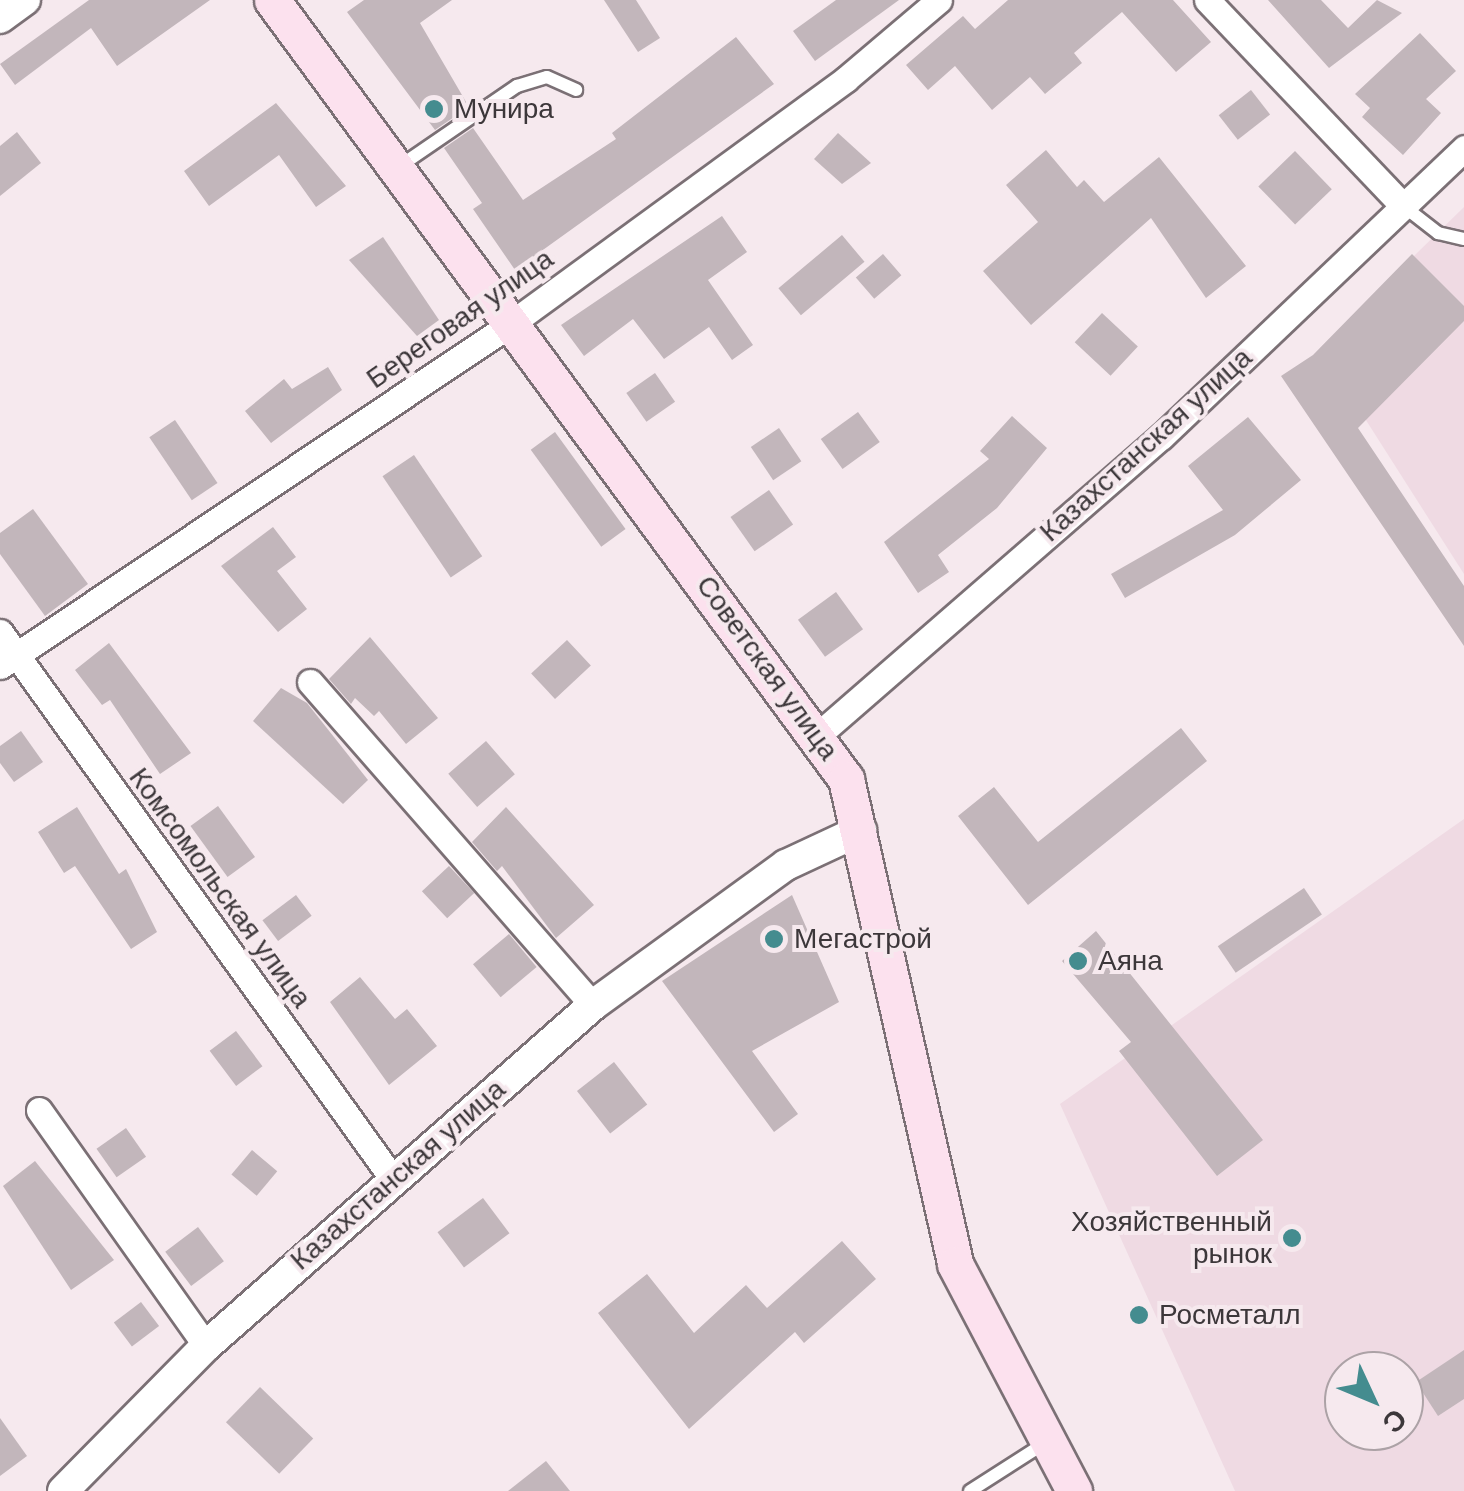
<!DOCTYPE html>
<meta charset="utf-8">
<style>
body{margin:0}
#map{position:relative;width:1464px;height:1491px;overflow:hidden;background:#f6e9ee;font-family:"DM Sans",sans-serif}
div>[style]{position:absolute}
.built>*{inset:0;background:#efdae3}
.building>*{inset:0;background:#c2b6bb;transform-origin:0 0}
.roads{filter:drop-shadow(2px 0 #7b7075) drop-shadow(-2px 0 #7b7075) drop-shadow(0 2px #7b7075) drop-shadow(0 -2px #7b7075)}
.service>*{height:12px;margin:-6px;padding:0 6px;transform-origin:6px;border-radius:6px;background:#fff}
.minor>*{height:25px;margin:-12.5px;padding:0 12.5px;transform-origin:12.5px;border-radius:12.5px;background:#fff}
.tertiary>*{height:30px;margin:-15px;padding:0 15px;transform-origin:15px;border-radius:15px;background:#fff}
.secondary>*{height:35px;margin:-17.5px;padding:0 17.5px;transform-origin:17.5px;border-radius:17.5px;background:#fce1ee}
.dots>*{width:28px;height:28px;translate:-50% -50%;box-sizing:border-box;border:5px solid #f6e9ee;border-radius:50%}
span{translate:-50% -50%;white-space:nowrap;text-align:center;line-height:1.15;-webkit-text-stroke:8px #f6e9ee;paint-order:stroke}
.poi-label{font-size:28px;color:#3c373a}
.left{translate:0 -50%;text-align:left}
.right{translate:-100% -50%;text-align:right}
.street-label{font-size:28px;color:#3c373a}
.north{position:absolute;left:1324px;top:1351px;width:100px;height:100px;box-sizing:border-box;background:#f6e9ee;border:2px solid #aca2a6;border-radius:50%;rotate:134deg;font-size:28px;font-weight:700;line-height:40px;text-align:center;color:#3c373a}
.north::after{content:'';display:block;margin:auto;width:35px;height:45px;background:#448c8f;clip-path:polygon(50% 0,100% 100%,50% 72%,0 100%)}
</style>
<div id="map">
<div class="built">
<div style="clip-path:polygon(1464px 207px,1464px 574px,1320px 348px)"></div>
<div style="clip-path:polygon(evenodd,1464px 819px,1464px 1491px,1235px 1491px,1060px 1104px,1464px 819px,1344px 1371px,1404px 1371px,1404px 1431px,1344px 1431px,1344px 1371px)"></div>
</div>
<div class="building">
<div style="clip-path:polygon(89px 0,210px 0,117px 66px,91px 28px,15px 85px,0 64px)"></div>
<div style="clip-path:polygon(364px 0,452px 0,420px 23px,469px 107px,435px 130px,347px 12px)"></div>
<div style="clip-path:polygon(604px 0,636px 0,660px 38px,638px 52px)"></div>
<div style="clip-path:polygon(836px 0,899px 0,815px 61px,793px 31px)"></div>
<div style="clip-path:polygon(1008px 0,1173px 0,1211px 42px,1176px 72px,1122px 12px,1074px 53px,1082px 63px,1045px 94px,1030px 77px,992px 110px,955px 66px,928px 90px,906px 65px,963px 16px,975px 29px)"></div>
<div style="clip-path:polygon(1268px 0,1321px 0,1348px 28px,1377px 0,1402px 13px,1329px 68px)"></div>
<div style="clip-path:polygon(1420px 33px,1456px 71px,1426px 99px,1441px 113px,1403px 155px,1362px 117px,1370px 108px,1355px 94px)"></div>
<div style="clip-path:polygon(736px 37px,774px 84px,515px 270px,473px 209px,482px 203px,444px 148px,473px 128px,523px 200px,616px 139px,612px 133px)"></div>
<div style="left:1251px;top:90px;width:31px;height:41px;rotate:52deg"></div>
<div style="clip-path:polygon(276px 103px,346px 186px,316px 207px,279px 155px,209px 206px,184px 171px)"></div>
<div style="clip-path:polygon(17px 132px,41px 163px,0 196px,0 146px)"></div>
<div style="clip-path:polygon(838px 133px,871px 163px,842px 184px,814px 159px)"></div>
<div style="clip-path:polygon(1046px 150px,1077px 187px,1084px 180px,1104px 202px,1159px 157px,1246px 266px,1206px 298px,1151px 218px,1031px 325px,983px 271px,1038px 222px,1006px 185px)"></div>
<div style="left:1295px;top:151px;width:53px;height:51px;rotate:46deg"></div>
<div style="clip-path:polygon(722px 216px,747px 252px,708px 280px,753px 345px,732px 360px,709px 327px,664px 359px,633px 319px,584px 356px,561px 325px)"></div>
<div style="left:842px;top:235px;width:35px;height:83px;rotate:50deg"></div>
<div style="clip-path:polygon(383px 237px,439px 320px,417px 336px,349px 260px)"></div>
<div style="left:883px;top:254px;width:28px;height:36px;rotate:49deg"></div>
<div style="clip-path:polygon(1412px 254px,1464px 306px,1464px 321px,1358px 428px,1464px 586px,1464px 646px,1281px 376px,1313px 355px)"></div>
<div style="left:1102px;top:313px;width:49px;height:40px;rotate:43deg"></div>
<div style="clip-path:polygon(328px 367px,342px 390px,271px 443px,245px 411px,284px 379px,292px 389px)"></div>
<div style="left:655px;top:373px;width:35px;height:35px;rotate:55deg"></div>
<div style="left:858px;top:412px;width:37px;height:46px;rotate:54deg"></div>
<div style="clip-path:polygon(1012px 416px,1047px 448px,997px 508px,938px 555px,949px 572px,918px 593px,884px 542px,989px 459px,980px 451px)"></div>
<div style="clip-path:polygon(1248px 417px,1301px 480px,1235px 535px,1125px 598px,1111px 574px,1223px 510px,1188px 466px)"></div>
<div style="left:175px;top:420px;width:76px;height:31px;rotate:56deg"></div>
<div style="left:779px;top:428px;width:40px;height:34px;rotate:56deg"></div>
<div style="left:555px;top:432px;width:120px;height:30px;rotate:54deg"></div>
<div style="left:414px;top:455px;width:122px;height:38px;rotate:56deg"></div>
<div style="left:769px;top:490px;width:42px;height:47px;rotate:55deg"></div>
<div style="clip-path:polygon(33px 509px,88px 584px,45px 616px,0 554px,0 533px)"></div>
<div style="clip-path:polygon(273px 527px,296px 557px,277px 571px,307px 609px,278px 632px,221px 566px)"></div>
<div style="left:836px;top:592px;width:46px;height:47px;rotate:54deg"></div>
<div style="clip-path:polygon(370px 637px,438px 718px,406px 744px,379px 711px,374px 716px,355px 698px,351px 704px,329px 679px)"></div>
<div style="left:567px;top:640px;width:35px;height:49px;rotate:47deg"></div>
<div style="clip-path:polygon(109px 643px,191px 753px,160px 774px,110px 700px,102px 705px,75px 670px)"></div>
<div style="clip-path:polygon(281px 688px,307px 703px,368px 780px,343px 804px,253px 721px)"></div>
<div style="clip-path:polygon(1181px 728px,1207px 761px,1028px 905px,958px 816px,994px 787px,1038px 842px)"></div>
<div style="clip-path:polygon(21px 731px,43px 762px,14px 782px,0 763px,0 746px)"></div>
<div style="left:486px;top:741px;width:44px;height:50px;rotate:49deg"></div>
<div style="left:218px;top:806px;width:63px;height:34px;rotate:54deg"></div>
<div style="clip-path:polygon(77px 807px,119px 874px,126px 869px,157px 932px,131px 949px,75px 866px,64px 873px,38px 832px)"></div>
<div style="clip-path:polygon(506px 807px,594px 905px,556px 938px,502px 866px,497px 871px,472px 842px)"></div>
<div style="left:449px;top:866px;width:37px;height:37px;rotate:47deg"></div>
<div style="left:1304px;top:888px;width:32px;height:104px;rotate:56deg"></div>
<div style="left:296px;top:895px;width:26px;height:42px;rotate:53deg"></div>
<div style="clip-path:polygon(792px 895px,839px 1002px,752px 1051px,798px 1114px,774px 1132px,662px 981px)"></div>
<div style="clip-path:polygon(1096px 931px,1263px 1140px,1217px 1176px,1119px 1051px,1131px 1042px,1062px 961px)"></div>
<div style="left:509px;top:934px;width:43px;height:47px;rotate:50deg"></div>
<div style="clip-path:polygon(360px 977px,395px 1019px,407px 1009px,437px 1046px,389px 1085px,330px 1002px)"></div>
<div style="left:236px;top:1031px;width:44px;height:33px;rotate:53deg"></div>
<div style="left:614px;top:1062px;width:54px;height:47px;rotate:52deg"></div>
<div style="left:126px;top:1128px;width:35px;height:36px;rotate:55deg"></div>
<div style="left:252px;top:1150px;width:33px;height:32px;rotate:40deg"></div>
<div style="clip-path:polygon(35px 1161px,114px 1260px,71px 1290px,3px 1186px)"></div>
<div style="left:483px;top:1198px;width:44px;height:57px;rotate:53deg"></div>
<div style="left:198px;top:1227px;width:43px;height:41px;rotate:53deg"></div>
<div style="clip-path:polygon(842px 1241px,876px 1279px,804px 1343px,795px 1332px,689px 1429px,598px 1313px,647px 1274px,694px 1333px,746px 1285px,767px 1308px)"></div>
<div style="left:141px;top:1302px;width:30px;height:34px;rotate:53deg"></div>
<div style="clip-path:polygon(1464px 1350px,1464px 1399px,1438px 1416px,1416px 1382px)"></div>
<div style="left:260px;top:1387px;width:74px;height:49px;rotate:44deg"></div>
<div style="clip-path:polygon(0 1418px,27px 1456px,0 1476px)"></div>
<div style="clip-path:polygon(546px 1461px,570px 1491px,508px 1491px)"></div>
</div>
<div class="roads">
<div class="service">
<div style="left:400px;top:166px;width:142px;rotate:-34.4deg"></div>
<div style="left:517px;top:86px;width:31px;rotate:-17deg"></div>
<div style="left:547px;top:77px;width:32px;rotate:24deg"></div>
<div style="left:1402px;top:205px;width:46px;rotate:37.9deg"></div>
<div style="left:1438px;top:233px;width:27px;rotate:13deg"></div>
<div style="left:970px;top:1491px;width:89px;rotate:-32.6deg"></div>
</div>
<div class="minor">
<div style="left:1207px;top:0;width:282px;rotate:46.4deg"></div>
<div style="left:0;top:632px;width:672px;rotate:54.32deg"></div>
<div style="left:0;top:666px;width:613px;rotate:-33.82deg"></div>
<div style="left:509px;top:325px;width:417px;rotate:-36.1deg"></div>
<div style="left:846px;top:79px;width:122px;rotate:-40.3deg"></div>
<div style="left:310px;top:682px;width:429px;rotate:48.8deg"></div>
<div style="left:819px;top:734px;width:453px;rotate:-41deg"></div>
<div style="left:1161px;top:437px;width:419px;rotate:-43.6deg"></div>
<div style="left:39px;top:1110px;width:289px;rotate:54.7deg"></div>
</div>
<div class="tertiary">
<div style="left:0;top:18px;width:31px;rotate:-36deg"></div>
<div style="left:63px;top:1491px;width:204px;rotate:-45.4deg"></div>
<div style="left:206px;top:1346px;width:516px;rotate:-41.38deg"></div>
<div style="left:593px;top:1005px;width:238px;rotate:-36deg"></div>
<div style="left:786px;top:865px;width:83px;rotate:-25deg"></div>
</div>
<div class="secondary">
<div style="left:272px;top:0;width:968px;rotate:53.62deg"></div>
<div style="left:846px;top:779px;width:497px;rotate:77.3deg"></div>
<div style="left:955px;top:1264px;width:256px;rotate:62.3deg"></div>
</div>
</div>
<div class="dots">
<div style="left:434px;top:109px;background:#448c8f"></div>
<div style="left:774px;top:939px;background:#448c8f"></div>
<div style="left:1078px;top:961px;background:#448c8f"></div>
<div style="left:1292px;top:1238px;background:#448c8f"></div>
<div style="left:1139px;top:1315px;background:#448c8f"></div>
</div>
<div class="poi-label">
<span class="left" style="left:454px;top:109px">Мунира</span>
<span class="left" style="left:794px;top:939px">Мегастрой</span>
<span class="left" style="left:1098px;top:961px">Аяна</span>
<span class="right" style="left:1272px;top:1238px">Хозяйственный<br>рынок</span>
<span class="left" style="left:1159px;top:1315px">Росметалл</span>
</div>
<div class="street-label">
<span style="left:460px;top:319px;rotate:-35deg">Береговая улица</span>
<span style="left:1146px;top:445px;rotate:-42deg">Казахстанская улица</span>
<span style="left:767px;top:668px;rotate:54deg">Советская улица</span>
<span style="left:220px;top:888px;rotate:54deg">Комсомольская улица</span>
<span style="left:398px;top:1175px;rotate:-41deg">Казахстанская улица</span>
</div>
<div class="north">С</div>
</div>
